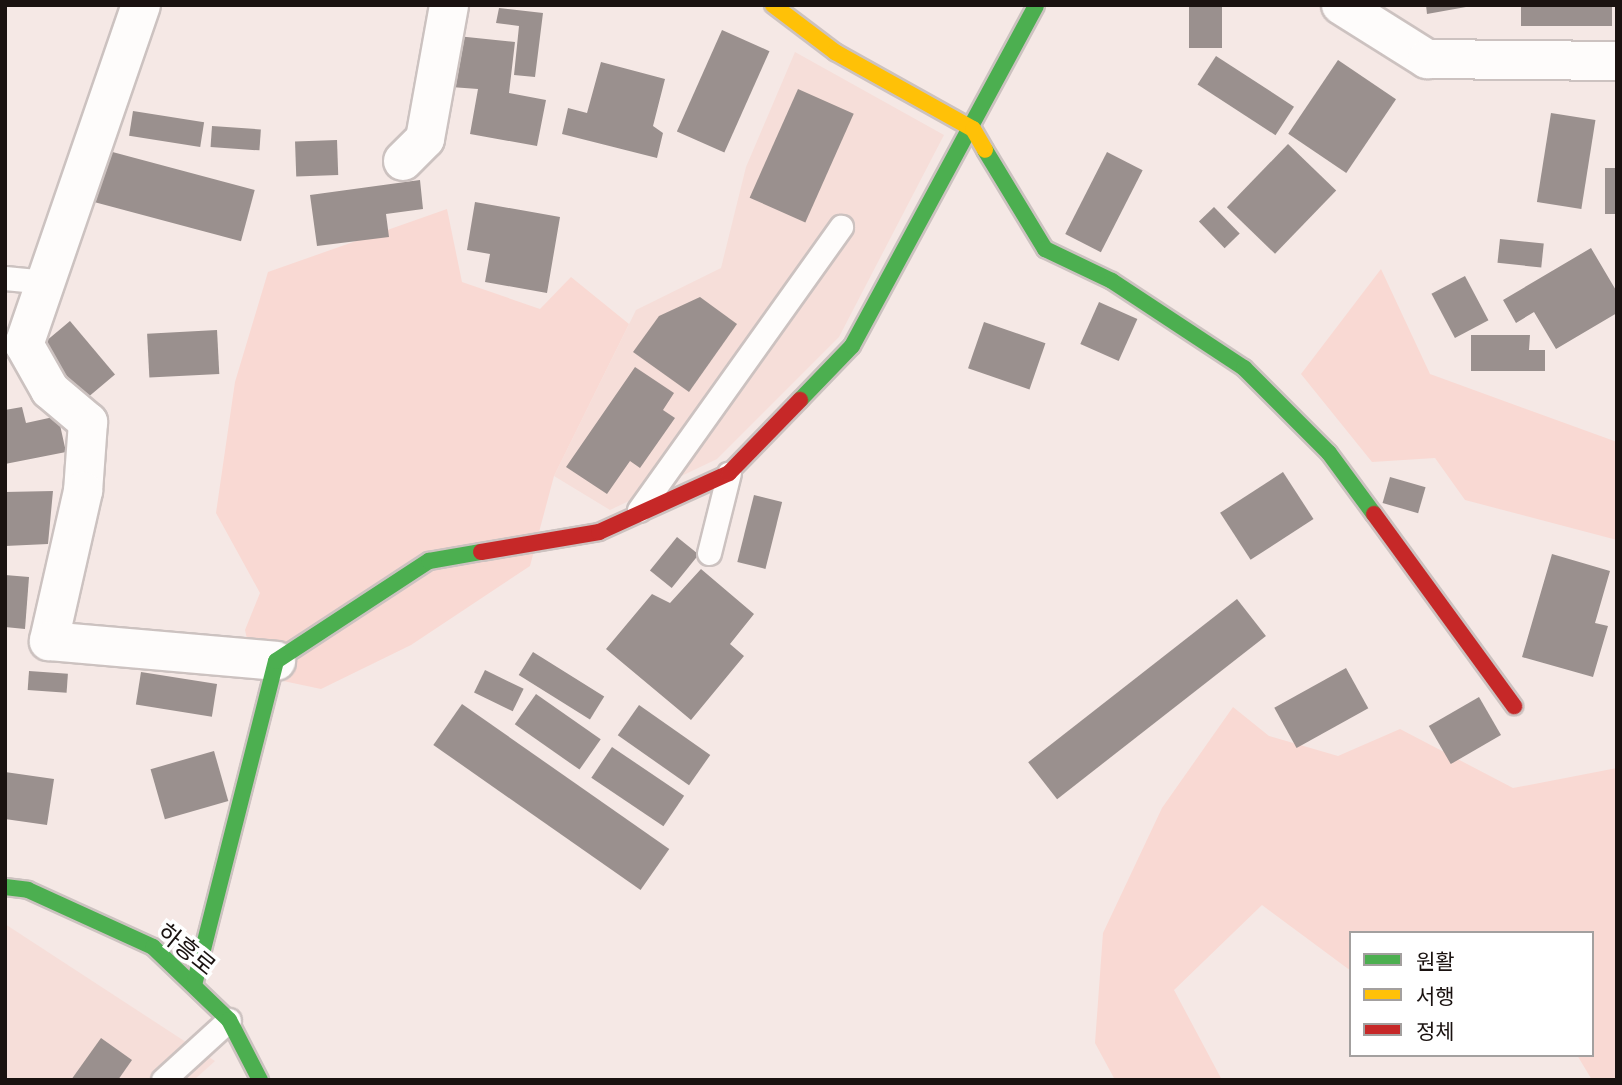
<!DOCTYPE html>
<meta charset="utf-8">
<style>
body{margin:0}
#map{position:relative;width:1622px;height:1085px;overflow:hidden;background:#f5e8e5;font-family:"Fira Sans","Noto Sans KR",sans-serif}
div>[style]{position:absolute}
.built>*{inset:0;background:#f6ded9}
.green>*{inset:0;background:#f9d9d3}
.building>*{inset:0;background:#9a908e;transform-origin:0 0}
.roads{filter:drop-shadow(2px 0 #ccc2c0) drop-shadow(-2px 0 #ccc2c0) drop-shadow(0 2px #ccc2c0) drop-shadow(0 -2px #ccc2c0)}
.lane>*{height:23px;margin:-11.5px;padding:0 11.5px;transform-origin:11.5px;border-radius:11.5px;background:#fefcfb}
.street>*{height:38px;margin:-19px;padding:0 19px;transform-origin:19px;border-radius:19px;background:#fefcfb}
.fast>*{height:16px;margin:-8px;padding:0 8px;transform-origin:8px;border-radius:8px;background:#4caf50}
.slow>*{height:16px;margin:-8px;padding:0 8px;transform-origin:8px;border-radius:8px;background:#ffc107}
.jam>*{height:16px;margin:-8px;padding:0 8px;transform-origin:8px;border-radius:8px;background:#c62828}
span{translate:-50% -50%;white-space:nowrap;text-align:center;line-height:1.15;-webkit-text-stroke:7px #fff;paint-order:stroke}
.street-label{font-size:24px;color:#1a1210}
.frame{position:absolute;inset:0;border:7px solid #1a1210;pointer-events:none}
.legend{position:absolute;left:1349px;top:931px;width:245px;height:126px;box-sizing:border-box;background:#fff;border:2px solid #a3a09f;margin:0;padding:9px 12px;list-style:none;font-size:21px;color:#1a1210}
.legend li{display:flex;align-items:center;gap:14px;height:35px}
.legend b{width:35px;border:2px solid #a3a09f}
</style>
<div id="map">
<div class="built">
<div style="clip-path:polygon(795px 52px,944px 135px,839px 337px,717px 459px,610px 510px,554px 476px,636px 310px,721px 268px,746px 167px)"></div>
<div style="clip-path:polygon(5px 924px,215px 1061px,194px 1080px,5px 1080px)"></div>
</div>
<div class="green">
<div style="clip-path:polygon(447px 209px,462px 282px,540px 309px,571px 277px,629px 324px,554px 476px,530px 566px,411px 645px,321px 689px,255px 675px,245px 630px,260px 593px,216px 513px,235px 382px,268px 272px)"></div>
<div style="clip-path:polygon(1381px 269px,1430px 374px,1617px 442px,1617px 540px,1465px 500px,1435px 458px,1372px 462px,1301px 374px)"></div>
<div style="clip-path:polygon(1233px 707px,1269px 736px,1338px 756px,1400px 729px,1513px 788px,1617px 768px,1617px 1080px,1592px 1080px,1577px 1055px,1592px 1055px,1592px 933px,1351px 933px,1351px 971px,1262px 905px,1174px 990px,1222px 1080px,1115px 1080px,1095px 1043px,1103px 933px,1162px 808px)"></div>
</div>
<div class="building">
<div style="left:1189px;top:5px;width:33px;height:43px"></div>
<div style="clip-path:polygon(1426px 5px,1466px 5px,1466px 7px,1427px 14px)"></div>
<div style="left:1521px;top:5px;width:91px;height:21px"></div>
<div style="clip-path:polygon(499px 8px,543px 13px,535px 77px,514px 75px,519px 26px,496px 23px)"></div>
<div style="left:722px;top:30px;width:52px;height:111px;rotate:24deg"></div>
<div style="clip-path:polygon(457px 36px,515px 42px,509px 93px,546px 100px,537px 146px,470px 134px,478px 89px,451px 87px)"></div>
<div style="left:1216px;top:56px;width:93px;height:34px;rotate:33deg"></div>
<div style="left:1338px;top:60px;width:70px;height:89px;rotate:34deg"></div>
<div style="clip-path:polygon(601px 62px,665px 79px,653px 126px,663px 133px,657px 158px,562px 134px,568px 108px,587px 113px)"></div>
<div style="left:798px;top:89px;width:61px;height:119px;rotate:24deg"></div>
<div style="left:133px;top:111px;width:72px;height:25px;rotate:9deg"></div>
<div style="left:1551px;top:113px;width:45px;height:90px;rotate:9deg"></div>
<div style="left:212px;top:126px;width:49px;height:21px;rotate:4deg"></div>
<div style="left:337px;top:140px;width:35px;height:42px;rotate:88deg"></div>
<div style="left:1288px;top:144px;width:67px;height:88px;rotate:44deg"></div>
<div style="left:105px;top:150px;width:155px;height:53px;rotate:15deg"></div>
<div style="left:1107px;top:152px;width:40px;height:92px;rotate:27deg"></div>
<div style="left:1605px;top:168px;width:12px;height:46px"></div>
<div style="clip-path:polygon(420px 180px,423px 209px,386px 214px,389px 237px,317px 246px,310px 195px)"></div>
<div style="clip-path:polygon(475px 202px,560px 217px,547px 293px,485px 282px,490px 254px,467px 250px)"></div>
<div style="left:1214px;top:207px;width:37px;height:21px;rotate:46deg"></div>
<div style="left:1500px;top:239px;width:44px;height:24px;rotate:6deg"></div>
<div style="clip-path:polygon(1591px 248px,1617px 292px,1617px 313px,1556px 349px,1534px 312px,1516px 323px,1503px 300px)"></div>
<div style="left:1465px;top:276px;width:50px;height:38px;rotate:62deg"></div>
<div style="clip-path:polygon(700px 297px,737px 324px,689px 392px,633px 352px,659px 316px)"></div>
<div style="left:1099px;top:302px;width:42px;height:46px;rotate:24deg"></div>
<div style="left:70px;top:321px;width:70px;height:40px;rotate:50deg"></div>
<div style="left:984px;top:322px;width:65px;height:49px;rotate:19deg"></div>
<div style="left:217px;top:330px;width:44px;height:70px;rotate:87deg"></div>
<div style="clip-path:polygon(1471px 335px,1530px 335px,1529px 350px,1545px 350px,1545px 371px,1471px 371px)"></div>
<div style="clip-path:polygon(635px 367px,674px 393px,663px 410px,675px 418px,640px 468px,630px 461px,607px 494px,566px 467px)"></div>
<div style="clip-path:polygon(22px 407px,26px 423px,58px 416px,66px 452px,5px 464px,5px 410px)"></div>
<div style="left:1283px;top:472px;width:56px;height:75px;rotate:57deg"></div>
<div style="left:1390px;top:477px;width:37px;height:27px;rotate:16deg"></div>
<div style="clip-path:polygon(53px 491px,48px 544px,5px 546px,5px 492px)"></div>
<div style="left:754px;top:495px;width:29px;height:69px;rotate:14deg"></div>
<div style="left:677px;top:537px;width:28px;height:43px;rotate:39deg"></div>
<div style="clip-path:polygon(1552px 554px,1610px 571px,1595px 623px,1608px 626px,1593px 677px,1522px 657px)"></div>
<div style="clip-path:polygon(701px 569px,754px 614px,730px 644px,744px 656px,691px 720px,606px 649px,652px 594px,670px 603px)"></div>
<div style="clip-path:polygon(5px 575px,29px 577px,25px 629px,5px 627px)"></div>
<div style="left:1237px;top:599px;width:47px;height:265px;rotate:52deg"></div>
<div style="left:533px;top:652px;width:84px;height:27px;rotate:32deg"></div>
<div style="left:1346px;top:668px;width:46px;height:82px;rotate:61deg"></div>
<div style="left:485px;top:670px;width:43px;height:25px;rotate:26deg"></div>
<div style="left:29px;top:671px;width:39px;height:19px;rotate:4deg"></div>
<div style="left:141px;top:672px;width:77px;height:33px;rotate:9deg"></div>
<div style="left:536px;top:694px;width:79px;height:37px;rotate:35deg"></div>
<div style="left:1479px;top:697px;width:44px;height:58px;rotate:60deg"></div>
<div style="left:462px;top:704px;width:253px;height:50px;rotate:35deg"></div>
<div style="left:639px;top:705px;width:87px;height:37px;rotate:35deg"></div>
<div style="left:612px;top:747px;width:87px;height:37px;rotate:34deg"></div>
<div style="left:214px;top:751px;width:52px;height:66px;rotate:74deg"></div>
<div style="clip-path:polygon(5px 772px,54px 779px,47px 825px,5px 819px)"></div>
<div style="clip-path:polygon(101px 1038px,132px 1060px,118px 1080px,71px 1080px)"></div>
</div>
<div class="roads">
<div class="lane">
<div style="left:5px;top:278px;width:41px;rotate:5.6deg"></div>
<div style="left:639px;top:510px;width:348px;rotate:-54.5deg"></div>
<div style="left:709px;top:553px;width:82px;rotate:-76deg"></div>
<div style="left:163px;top:1080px;width:89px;rotate:-42.3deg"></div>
</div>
<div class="street">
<div style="left:141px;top:5px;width:359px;rotate:109deg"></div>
<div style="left:24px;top:344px;width:53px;rotate:60.5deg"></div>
<div style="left:50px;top:390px;width:50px;rotate:40.1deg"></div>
<div style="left:88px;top:422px;width:69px;rotate:94.1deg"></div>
<div style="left:83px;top:491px;width:154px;rotate:102.8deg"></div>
<div style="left:49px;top:641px;width:228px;rotate:5deg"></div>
<div style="left:1341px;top:5px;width:102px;rotate:32.1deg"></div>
<div style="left:1427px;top:59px;width:190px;rotate:0.6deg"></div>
<div style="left:403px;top:161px;width:31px;rotate:-45deg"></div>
<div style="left:425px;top:139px;width:136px;rotate:-79.8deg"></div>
</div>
<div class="fast">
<div style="left:985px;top:150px;width:116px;rotate:58.8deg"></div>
<div style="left:1045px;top:249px;width:74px;rotate:25.5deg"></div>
<div style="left:1112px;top:281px;width:158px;rotate:33.4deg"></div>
<div style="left:1244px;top:368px;width:120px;rotate:45deg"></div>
<div style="left:1329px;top:453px;width:76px;rotate:53.6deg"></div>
<div style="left:800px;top:400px;width:75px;rotate:-46.1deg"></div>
<div style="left:852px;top:346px;width:387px;rotate:-61.6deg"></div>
<div style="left:5px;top:887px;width:23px;rotate:7deg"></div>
<div style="left:28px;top:890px;width:137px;rotate:24.5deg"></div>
<div style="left:153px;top:947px;width:105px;rotate:43.8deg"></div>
<div style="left:229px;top:1020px;width:68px;rotate:62.7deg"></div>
<div style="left:194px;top:985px;width:334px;rotate:-75.8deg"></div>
<div style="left:276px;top:661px;width:183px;rotate:-33.2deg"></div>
<div style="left:429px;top:561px;width:53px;rotate:-9.8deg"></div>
</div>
<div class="slow">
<div style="left:773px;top:5px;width:78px;rotate:37.2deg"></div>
<div style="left:835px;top:52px;width:158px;rotate:29.2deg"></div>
<div style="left:973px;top:129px;width:24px;rotate:60deg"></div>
</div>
<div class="jam">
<div style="left:1374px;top:514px;width:238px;rotate:53.9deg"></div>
<div style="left:481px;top:552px;width:120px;rotate:-9.6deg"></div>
<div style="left:599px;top:532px;width:143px;rotate:-24.4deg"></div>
<div style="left:729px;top:473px;width:102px;rotate:-45.8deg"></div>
</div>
</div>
<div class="street-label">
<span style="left:186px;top:950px;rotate:39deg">하흥로</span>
</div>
<div class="frame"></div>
<ul class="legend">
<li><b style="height:9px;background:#4caf50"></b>원활</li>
<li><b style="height:9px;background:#ffc107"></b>서행</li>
<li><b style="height:9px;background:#c62828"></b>정체</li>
</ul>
</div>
